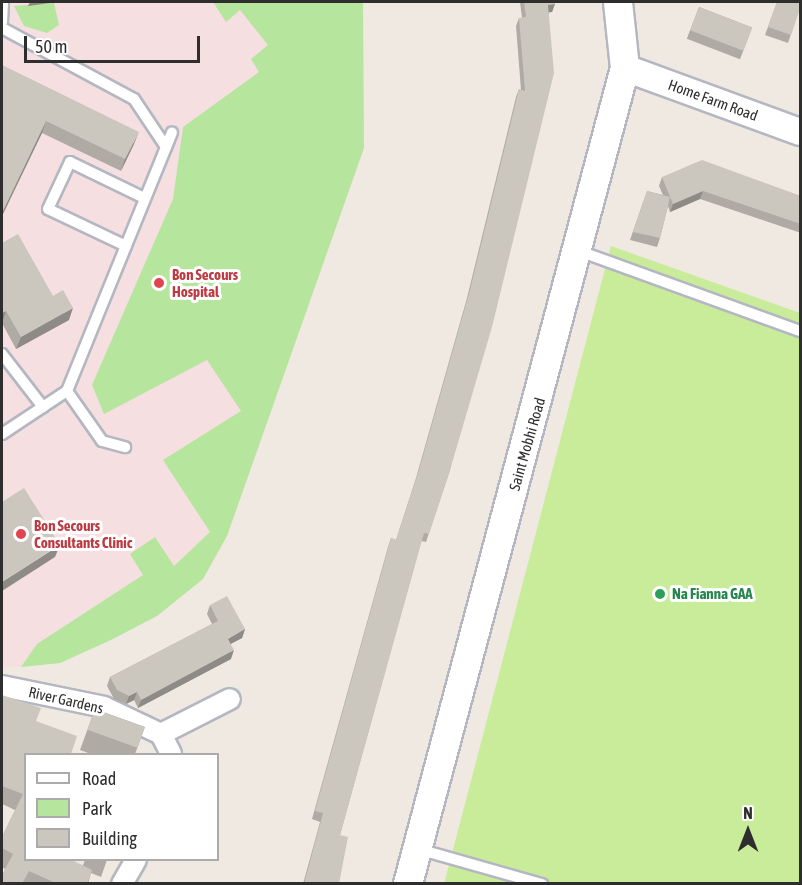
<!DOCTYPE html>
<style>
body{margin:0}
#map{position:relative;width:802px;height:885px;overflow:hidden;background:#efe9e1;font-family:"Asap Condensed",sans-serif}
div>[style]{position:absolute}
.medical>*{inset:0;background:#f5dfe0}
.green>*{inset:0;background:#b6e59e}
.pitch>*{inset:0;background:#c9ec9a}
.roads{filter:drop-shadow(2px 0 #b4b7c1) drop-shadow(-2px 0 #b4b7c1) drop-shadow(0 2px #b4b7c1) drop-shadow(0 -2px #b4b7c1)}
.service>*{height:10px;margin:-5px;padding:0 5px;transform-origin:5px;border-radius:5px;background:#fff}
.minor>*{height:20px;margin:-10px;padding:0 10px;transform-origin:10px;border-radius:10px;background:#fff}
.tertiary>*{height:26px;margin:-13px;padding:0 13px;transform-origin:13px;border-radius:13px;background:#fff}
.secondary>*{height:28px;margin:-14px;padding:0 14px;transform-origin:14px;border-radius:14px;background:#fff}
.wall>*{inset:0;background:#afaba4;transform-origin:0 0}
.shaded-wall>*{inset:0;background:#8e8b86}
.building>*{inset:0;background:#cbc7bf;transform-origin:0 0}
.dots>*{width:16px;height:16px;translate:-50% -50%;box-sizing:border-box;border:3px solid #fff;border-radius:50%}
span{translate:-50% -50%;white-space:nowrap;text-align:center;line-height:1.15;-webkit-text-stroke:6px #fff;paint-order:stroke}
.street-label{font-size:15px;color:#2e2e2e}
.health-label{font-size:15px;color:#be3a42;font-weight:700}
.left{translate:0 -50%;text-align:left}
.leisure-label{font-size:15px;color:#27864d;font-weight:700}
.frame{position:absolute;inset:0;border:3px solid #2e2e2e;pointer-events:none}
.legend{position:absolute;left:24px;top:753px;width:195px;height:108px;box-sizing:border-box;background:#fff;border:2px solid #ababab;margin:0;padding:8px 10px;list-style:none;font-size:18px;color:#2e2e2e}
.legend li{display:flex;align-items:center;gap:12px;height:30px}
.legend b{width:30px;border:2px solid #ababab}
.north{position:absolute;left:718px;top:801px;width:60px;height:60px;-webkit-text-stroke:4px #fff;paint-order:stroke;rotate:0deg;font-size:16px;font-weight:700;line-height:24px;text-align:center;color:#2e2e2e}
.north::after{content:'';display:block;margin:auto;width:21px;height:27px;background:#2e2e2e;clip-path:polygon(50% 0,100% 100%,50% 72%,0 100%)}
.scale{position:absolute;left:24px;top:36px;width:176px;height:27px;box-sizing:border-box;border:3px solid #2e2e2e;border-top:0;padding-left:8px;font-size:18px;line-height:21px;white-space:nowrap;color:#2e2e2e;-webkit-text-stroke:4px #fff;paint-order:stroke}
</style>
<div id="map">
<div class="medical">
<div style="clip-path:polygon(2px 2px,256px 2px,364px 148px,227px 536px,203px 579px,157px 616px,60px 663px,2px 668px)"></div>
</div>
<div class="green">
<div style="clip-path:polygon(213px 2px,363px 2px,364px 148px,227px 536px,203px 579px,157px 616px,111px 640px,60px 663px,21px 667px,37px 644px,143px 575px,130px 554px,155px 537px,174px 566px,210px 532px,163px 460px,241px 411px,207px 360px,104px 414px,92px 385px,173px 199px,183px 127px,259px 72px,251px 59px,268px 45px,240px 10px,226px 22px)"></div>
<div style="clip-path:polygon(54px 3px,59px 25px,47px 33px,24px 26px,14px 6px)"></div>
</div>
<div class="pitch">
<div style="clip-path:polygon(611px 246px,800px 313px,800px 883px,444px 884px)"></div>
</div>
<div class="roads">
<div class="service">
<div style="left:2px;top:22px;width:20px;rotate:-87deg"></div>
<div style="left:2px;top:28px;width:150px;rotate:28.3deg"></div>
<div style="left:134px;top:99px;width:58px;rotate:56.3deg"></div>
<div style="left:126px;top:246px;width:86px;rotate:-154.6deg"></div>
<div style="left:48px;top:209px;width:52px;rotate:-64.9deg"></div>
<div style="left:70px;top:162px;width:82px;rotate:25.9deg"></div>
<div style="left:579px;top:251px;width:235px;rotate:19.9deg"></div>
<div style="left:2px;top:354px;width:67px;rotate:52.3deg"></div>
<div style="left:67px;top:391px;width:61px;rotate:55deg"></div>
<div style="left:102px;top:441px;width:24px;rotate:15deg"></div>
<div style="left:2px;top:434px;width:78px;rotate:-33.5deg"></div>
<div style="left:67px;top:391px;width:279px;rotate:-67.9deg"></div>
<div style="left:418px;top:849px;width:129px;rotate:15.8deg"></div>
</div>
<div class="minor">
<div style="left:2px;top:686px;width:104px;rotate:11.6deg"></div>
<div style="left:104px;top:707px;width:63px;rotate:25.3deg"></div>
<div style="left:161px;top:734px;width:22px;rotate:63deg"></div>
<div style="left:161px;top:734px;width:77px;rotate:-26.9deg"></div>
<div style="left:122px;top:884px;width:28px;rotate:-60deg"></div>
</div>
<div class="tertiary">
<div style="left:625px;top:68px;width:186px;rotate:20.1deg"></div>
</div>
<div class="secondary">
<div style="left:408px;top:884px;width:844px;rotate:-75.11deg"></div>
<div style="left:625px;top:68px;width:66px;rotate:-96.1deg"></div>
</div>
</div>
<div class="wall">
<div style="clip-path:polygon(520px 2px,555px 2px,552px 12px,549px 12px,450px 470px,426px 542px,421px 541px,340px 835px,339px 884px,303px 884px,320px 822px,312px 819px,388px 547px,391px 538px,396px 540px,416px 478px,467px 298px,516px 97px,519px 89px,521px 90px,516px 26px,519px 18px,522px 18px)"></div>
<div style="clip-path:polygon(777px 2px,801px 5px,788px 43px,765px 35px)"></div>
<div style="left:699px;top:7px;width:57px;height:34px;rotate:21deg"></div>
<div style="clip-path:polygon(2px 65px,134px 144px,121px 171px,42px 133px,2px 216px)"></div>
<div style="clip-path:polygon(662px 177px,801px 196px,801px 233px,700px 199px,670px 212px,668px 206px,660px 238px,657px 247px,630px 240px,647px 191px,663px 195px,659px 186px)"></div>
<div style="clip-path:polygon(2px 243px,53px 296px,69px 320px,16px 349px,2px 323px)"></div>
<div style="clip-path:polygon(210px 605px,245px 629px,242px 638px,230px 644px,231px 659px,138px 708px,134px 700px,126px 704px,114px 699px,107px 686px,110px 677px,212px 624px,207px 614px)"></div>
<div style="clip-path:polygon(2px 697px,26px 754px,26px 860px,83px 865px,85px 860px,107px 860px,101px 877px,91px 873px,88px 884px,2px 884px,5px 869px,2px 867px,2px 837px,15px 810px,2px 804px)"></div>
<div style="clip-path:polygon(95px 709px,145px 727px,135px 754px,91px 754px,80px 750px)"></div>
</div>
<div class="shaded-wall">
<div style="clip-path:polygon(30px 2px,58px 2px,28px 6px)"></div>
<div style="clip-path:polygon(555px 4px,552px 12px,545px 13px,548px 5px)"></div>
<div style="clip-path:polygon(46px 121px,42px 133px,2px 216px,2px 213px)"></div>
<div style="clip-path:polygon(139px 132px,134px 144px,121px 171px,125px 159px)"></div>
<div style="clip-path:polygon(703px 191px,700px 199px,670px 212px,673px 204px)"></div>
<div style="clip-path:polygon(73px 308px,69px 320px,16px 349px,21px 337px)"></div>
<div style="clip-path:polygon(6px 311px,2px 323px,2px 313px)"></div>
<div style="clip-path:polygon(60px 545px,55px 557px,2px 591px,2px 582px)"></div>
<div style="clip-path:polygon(245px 629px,242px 638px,225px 647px,228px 639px)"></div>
<div style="clip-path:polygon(234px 650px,231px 659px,138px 708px,141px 700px)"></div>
<div style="clip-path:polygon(137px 692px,134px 700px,126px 704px,129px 696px)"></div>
</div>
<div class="building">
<div style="clip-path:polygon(524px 2px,555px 2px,555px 4px,548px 5px,554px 73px,492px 327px,450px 470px,429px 534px,424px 533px,340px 835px,348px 837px,339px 884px,304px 884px,323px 813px,315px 811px,391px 538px,396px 540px,419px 470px,470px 290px,519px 89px,525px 91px,519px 18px,526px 17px)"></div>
<div style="clip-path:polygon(777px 2px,801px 2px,801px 5px,791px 35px,768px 27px)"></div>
<div style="left:699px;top:7px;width:57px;height:25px;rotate:21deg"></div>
<div style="clip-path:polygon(2px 65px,139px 132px,125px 159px,46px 121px,2px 213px)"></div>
<div style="clip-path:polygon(702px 160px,801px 196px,801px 224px,703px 191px,673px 204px,662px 177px)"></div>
<div style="clip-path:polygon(647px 191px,670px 197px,660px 238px,633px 232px)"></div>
<div style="clip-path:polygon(18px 234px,53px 296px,63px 290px,73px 308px,21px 337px,6px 311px,2px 313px,2px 243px)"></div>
<div style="clip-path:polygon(24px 488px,60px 545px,2px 582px,2px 502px)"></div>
<div style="clip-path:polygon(227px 596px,245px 629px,228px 639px,234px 650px,141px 700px,137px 692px,129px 696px,117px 690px,110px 677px,218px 621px,210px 605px)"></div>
<div style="clip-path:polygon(2px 695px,41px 708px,36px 721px,77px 736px,71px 754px,26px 754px,26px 860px,72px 860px,92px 870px,87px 884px,58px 884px,29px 871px,22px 884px,2px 884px,2px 875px,13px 854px,2px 848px,2px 837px,23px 794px,2px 786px)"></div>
<div style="left:95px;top:709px;width:53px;height:22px;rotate:20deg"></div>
</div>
<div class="dots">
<div style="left:159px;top:283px;background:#e0444e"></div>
<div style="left:21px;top:534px;background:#e0444e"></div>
<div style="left:660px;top:594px;background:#2e9e5b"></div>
</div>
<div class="street-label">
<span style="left:713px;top:100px;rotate:20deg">Home Farm Road</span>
<span style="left:527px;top:444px;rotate:-74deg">Saint Mobhi Road</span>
<span style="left:66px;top:700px;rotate:13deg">River Gardens</span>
</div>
<div class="health-label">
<span class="left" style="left:172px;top:283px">Bon Secours<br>Hospital</span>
<span class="left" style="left:34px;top:534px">Bon Secours<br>Consultants Clinic</span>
</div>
<div class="leisure-label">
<span class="left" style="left:672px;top:594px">Na Fianna GAA</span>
</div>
<div class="frame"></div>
<ul class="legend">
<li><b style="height:8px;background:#fff"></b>Road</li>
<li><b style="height:16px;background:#b6e59e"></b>Park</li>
<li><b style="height:16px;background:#cbc7bf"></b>Building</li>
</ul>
<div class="north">N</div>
<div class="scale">50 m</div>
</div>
